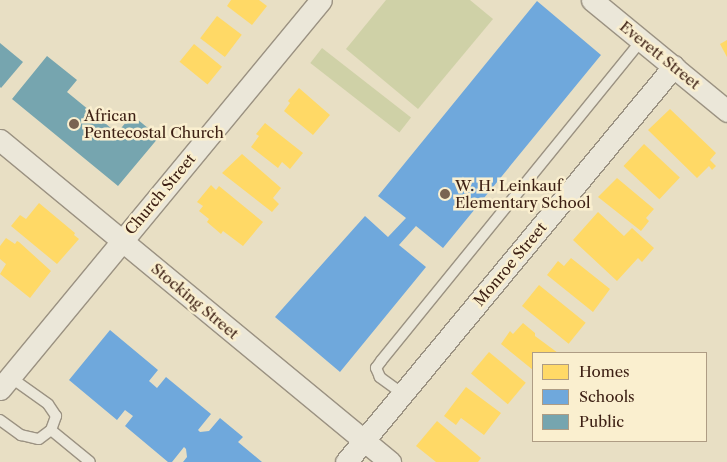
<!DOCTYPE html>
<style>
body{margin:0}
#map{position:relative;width:727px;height:462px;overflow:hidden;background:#e8dfc4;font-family:"Libre Caslon Text",serif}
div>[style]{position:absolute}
.green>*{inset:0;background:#cfd1a7;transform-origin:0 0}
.homes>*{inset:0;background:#ffd966;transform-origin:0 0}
.schools>*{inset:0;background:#6fa8dc}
.public>*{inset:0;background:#76a5af}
.roads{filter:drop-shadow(1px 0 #9b9282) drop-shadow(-1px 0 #9b9282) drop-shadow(0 1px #9b9282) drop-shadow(0 -1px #9b9282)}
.service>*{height:10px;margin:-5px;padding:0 5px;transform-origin:5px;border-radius:5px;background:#ebe7d9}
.minor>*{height:21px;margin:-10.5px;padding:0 10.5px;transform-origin:10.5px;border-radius:10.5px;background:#ebe7d9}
.dots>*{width:14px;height:14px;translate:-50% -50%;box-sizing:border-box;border:2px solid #faefcf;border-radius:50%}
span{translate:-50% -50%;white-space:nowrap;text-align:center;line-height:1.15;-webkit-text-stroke:5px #faefcf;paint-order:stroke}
.street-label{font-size:15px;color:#3d2014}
.poi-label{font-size:15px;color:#3d2014}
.left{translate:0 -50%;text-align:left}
.legend{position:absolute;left:532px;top:352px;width:175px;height:90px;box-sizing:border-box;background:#faefcf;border:1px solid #ae9c84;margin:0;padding:6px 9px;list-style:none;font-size:15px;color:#3d2014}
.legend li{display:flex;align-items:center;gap:10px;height:25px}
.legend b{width:25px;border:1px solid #ae9c84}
</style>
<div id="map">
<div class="green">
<div style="clip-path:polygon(386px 0,470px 0,493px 19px,418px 109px,346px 49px)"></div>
<div style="left:322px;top:48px;width:113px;height:19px;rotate:38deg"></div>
</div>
<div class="homes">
<div style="clip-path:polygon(231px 0,259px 0,267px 6px,252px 25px,227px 6px)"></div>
<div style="left:217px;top:16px;width:31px;height:28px;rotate:37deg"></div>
<div style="clip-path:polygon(727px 40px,727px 57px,720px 44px)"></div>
<div style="left:194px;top:44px;width:36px;height:23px;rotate:39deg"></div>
<div style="clip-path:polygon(299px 88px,330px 115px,313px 135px,284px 111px,290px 103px,288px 101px)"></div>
<div style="clip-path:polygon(670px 109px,716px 153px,710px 160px,716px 166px,712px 170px,709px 166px,697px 178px,648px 130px)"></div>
<div style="clip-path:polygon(265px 123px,303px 153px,290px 169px,282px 162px,278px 168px,251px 147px,259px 136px,256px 134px)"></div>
<div style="left:644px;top:144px;width:49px;height:30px;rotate:43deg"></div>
<div style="clip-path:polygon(242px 154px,281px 188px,273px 198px,279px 204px,272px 212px,222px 173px)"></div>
<div style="clip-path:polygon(617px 178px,654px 209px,646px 218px,649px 221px,641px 231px,598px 197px)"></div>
<div style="clip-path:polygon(211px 185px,216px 190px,219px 186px,263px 222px,243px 246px,223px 231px,221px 234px,207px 222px,209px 219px,199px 211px,203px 206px,197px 202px)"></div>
<div style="clip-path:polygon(39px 203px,75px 233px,74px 235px,79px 239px,57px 264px,11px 226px,20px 215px,26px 219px)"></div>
<div style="clip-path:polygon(598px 212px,624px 236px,632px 228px,654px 248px,642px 262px,638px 258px,617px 281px,573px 240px)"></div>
<div style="clip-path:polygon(6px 238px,15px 244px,17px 241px,19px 242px,51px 271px,30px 298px,0 274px,6px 264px,0 259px,0 246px)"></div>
<div style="clip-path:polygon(571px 258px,610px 289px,593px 312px,547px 275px,558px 261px,564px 266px)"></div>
<div style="left:539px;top:285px;width:60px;height:27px;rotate:39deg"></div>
<div style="clip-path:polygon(523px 323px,535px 333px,535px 336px,558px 353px,533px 353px,533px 370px,501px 344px,510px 331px,513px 334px)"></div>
<div style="left:489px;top:352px;width:48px;height:28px;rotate:40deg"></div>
<div style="clip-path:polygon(466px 387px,501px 413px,484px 435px,461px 418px,456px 425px,444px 416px)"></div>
<div style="clip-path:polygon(437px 421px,481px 458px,478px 462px,436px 462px,416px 446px)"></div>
</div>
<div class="schools">
<div style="clip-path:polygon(537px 1px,601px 55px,443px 248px,416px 226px,399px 245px,426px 267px,340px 372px,275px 317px,365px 216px,388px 237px,406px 218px,378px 196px)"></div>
<div style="clip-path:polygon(110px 330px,158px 370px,149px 381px,157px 388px,166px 377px,211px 414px,198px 430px,200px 432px,209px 431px,220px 418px,243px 437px,238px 442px,262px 462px,183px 462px,187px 457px,186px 449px,184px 447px,172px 462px,168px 462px,125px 426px,133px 416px,125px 410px,117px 420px,69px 380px)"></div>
</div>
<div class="public">
<div style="clip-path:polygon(0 43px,23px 62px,1px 88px,0 87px)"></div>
<div style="clip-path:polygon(47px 56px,77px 80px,67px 92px,117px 133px,132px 115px,159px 137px,118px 186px,12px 99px)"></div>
</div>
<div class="roads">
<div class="service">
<div style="left:403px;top:394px;width:29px;rotate:-144deg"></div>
<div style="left:380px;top:377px;width:10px;rotate:-114deg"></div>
<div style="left:376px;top:368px;width:9px;rotate:-54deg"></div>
<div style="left:381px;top:361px;width:414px;rotate:-50.9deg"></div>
<div style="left:0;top:420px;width:26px;rotate:36deg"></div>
<div style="left:21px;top:435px;width:18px;rotate:13deg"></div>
<div style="left:39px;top:439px;width:15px;rotate:-37deg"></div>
<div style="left:51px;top:430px;width:15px;rotate:-70deg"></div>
<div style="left:56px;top:416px;width:14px;rotate:-124deg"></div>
<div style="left:48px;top:404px;width:47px;rotate:-144.6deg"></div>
<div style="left:51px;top:430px;width:50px;rotate:39.4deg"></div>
</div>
<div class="minor">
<div style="left:592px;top:0;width:175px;rotate:39.4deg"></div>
<div style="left:0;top:140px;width:506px;rotate:39.54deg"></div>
<div style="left:0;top:389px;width:504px;rotate:-50.47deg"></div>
<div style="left:346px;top:462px;width:514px;rotate:-50.37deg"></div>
</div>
</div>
<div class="dots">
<div style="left:74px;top:124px;background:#796352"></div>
<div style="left:445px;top:194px;background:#796352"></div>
</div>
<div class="street-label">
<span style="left:660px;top:55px;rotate:39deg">Everett Street</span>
<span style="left:160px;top:194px;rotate:-50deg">Church Street</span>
<span style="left:510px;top:264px;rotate:-50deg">Monroe Street</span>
<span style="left:195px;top:301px;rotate:40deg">Stocking Street</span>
</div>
<div class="poi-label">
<span class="left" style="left:84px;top:124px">African<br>Pentecostal Church</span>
<span class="left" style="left:455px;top:194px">W. H. Leinkauf<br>Elementary School</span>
</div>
<ul class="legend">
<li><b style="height:14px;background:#ffd966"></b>Homes</li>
<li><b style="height:14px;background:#6fa8dc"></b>Schools</li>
<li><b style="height:14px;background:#76a5af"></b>Public</li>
</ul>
</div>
